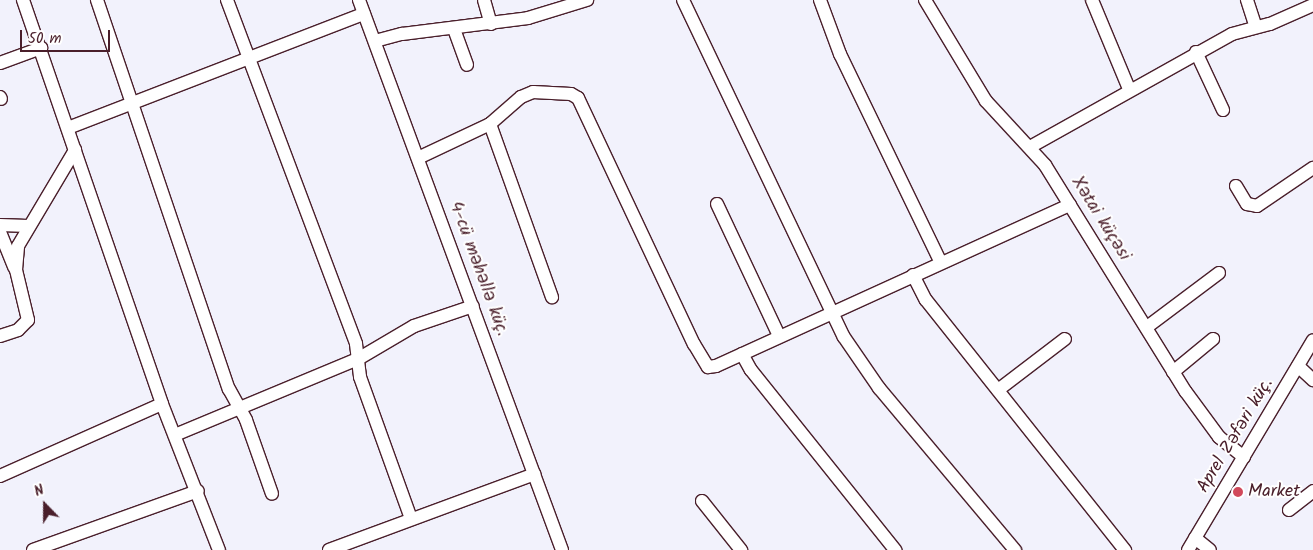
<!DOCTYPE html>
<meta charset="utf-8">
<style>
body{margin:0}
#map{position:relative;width:1313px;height:550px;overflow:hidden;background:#f2f2fc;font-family:Kalam,sans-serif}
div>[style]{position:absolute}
.roads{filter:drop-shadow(1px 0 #4a1f2b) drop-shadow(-1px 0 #4a1f2b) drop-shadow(0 1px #4a1f2b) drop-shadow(0 -1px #4a1f2b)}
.minor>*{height:12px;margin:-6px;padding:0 6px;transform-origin:6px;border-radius:6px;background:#fff}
.dots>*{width:14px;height:14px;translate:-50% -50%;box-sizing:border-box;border:2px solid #fff;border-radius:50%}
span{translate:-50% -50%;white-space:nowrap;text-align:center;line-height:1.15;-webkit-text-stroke:4px #fff;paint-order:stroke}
.street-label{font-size:18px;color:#4a1f2b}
.poi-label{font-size:18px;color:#4a1f2b}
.left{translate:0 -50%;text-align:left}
.north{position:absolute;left:20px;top:480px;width:50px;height:50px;-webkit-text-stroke:4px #fff;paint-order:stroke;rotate:338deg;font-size:14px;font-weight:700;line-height:20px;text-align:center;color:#4a1f2b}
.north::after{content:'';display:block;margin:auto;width:18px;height:22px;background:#4a1f2b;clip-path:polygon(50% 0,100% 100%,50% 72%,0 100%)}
.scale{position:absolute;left:20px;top:30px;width:90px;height:22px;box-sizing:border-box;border:2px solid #4a1f2b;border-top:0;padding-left:6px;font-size:15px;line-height:18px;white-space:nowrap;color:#4a1f2b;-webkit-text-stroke:4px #fff;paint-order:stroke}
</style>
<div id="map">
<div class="roads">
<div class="minor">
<div style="left:23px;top:0;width:427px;rotate:71deg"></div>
<div style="left:162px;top:404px;width:157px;rotate:68.7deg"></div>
<div style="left:97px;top:0;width:411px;rotate:71.3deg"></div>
<div style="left:229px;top:389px;width:35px;rotate:61deg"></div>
<div style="left:246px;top:420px;width:78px;rotate:70.6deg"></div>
<div style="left:227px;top:0;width:367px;rotate:69.4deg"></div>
<div style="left:356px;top:344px;width:33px;rotate:83deg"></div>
<div style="left:360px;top:377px;width:151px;rotate:70.2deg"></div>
<div style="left:359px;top:0;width:586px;rotate:69.74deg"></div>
<div style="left:484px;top:0;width:25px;rotate:74deg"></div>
<div style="left:683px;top:0;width:373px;rotate:64.5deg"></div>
<div style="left:844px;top:337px;width:62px;rotate:55.5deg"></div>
<div style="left:879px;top:388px;width:212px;rotate:50deg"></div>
<div style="left:820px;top:0;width:58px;rotate:69.7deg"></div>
<div style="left:840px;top:54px;width:232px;rotate:64.2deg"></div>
<div style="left:925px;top:0;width:118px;rotate:58.9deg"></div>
<div style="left:986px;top:101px;width:87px;rotate:47.3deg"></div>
<div style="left:1045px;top:165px;width:267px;rotate:58.2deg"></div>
<div style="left:1186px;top:392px;width:56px;rotate:53.7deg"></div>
<div style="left:1219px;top:437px;width:32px;rotate:39deg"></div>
<div style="left:1092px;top:0;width:96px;rotate:67.4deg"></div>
<div style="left:1247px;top:0;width:28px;rotate:72deg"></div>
<div style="left:454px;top:29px;width:38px;rotate:70deg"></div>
<div style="left:375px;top:41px;width:28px;rotate:-15deg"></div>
<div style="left:402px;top:34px;width:127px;rotate:-7.2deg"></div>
<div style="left:528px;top:18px;width:62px;rotate:-17deg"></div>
<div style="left:1196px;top:52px;width:64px;rotate:65deg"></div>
<div style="left:0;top:63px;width:44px;rotate:-20.1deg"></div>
<div style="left:0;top:97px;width:2px;rotate:63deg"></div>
<div style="left:490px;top:124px;width:184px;rotate:70.3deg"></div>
<div style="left:68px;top:128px;width:317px;rotate:-21.1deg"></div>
<div style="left:1030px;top:147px;width:231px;rotate:-29.2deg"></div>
<div style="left:1232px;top:34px;width:39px;rotate:-15deg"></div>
<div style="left:1270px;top:24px;width:47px;rotate:-23.8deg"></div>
<div style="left:418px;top:158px;width:80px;rotate:-25.3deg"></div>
<div style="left:490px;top:124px;width:41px;rotate:-41.1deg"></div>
<div style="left:521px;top:97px;width:13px;rotate:-23deg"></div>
<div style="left:533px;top:92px;width:38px;rotate:3deg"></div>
<div style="left:571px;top:94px;width:8px;rotate:30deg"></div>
<div style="left:578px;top:98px;width:272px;rotate:64.8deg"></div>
<div style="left:694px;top:344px;width:27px;rotate:59deg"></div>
<div style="left:708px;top:367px;width:8px;rotate:-7deg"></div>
<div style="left:716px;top:366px;width:389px;rotate:-24.5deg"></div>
<div style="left:1236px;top:186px;width:21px;rotate:59deg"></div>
<div style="left:1247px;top:204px;width:10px;rotate:11deg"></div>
<div style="left:1257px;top:206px;width:68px;rotate:-34.2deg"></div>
<div style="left:717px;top:204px;width:146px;rotate:64.8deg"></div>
<div style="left:0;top:225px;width:28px;rotate:2deg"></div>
<div style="left:0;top:232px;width:38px;rotate:68deg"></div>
<div style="left:913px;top:275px;width:28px;rotate:63deg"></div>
<div style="left:926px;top:300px;width:320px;rotate:51.5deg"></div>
<div style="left:1147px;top:327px;width:90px;rotate:-36.9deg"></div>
<div style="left:0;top:336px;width:19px;rotate:-18deg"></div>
<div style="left:18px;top:330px;width:14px;rotate:-45deg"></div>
<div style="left:28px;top:320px;width:51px;rotate:-103.5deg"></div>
<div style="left:16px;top:270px;width:24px;rotate:-85deg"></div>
<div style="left:18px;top:246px;width:112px;rotate:-59.3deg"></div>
<div style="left:742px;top:354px;width:18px;rotate:61deg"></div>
<div style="left:751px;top:370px;width:231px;rotate:51.3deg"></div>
<div style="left:1298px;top:366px;width:21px;rotate:43deg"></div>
<div style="left:1173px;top:372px;width:52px;rotate:-39.5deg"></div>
<div style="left:998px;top:390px;width:84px;rotate:-37.3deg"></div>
<div style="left:175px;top:435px;width:198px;rotate:-22.6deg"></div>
<div style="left:358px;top:359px;width:65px;rotate:-30.5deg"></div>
<div style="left:414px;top:326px;width:62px;rotate:-18.7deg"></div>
<div style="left:0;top:476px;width:177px;rotate:-24deg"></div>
<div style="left:702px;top:501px;width:63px;rotate:51.5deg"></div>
<div style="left:1289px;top:510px;width:31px;rotate:-38deg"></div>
<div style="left:1195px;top:538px;width:19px;rotate:39deg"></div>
<div style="left:33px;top:550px;width:175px;rotate:-19.7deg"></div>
<div style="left:329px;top:550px;width:219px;rotate:-20.3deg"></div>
<div style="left:1188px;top:550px;width:244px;rotate:-59.2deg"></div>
</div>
</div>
<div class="dots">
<div style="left:1238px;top:492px;background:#d1495b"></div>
</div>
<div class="street-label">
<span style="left:1100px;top:219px;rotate:58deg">Xətai küçəsi</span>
<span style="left:478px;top:269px;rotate:70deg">4-cü məhəllə küç.</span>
<span style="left:1236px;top:436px;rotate:-59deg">Aprel Zəfəri küç.</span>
</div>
<div class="poi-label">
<span class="left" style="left:1248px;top:492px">Market</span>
</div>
<div class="north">N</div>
<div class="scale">50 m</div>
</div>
